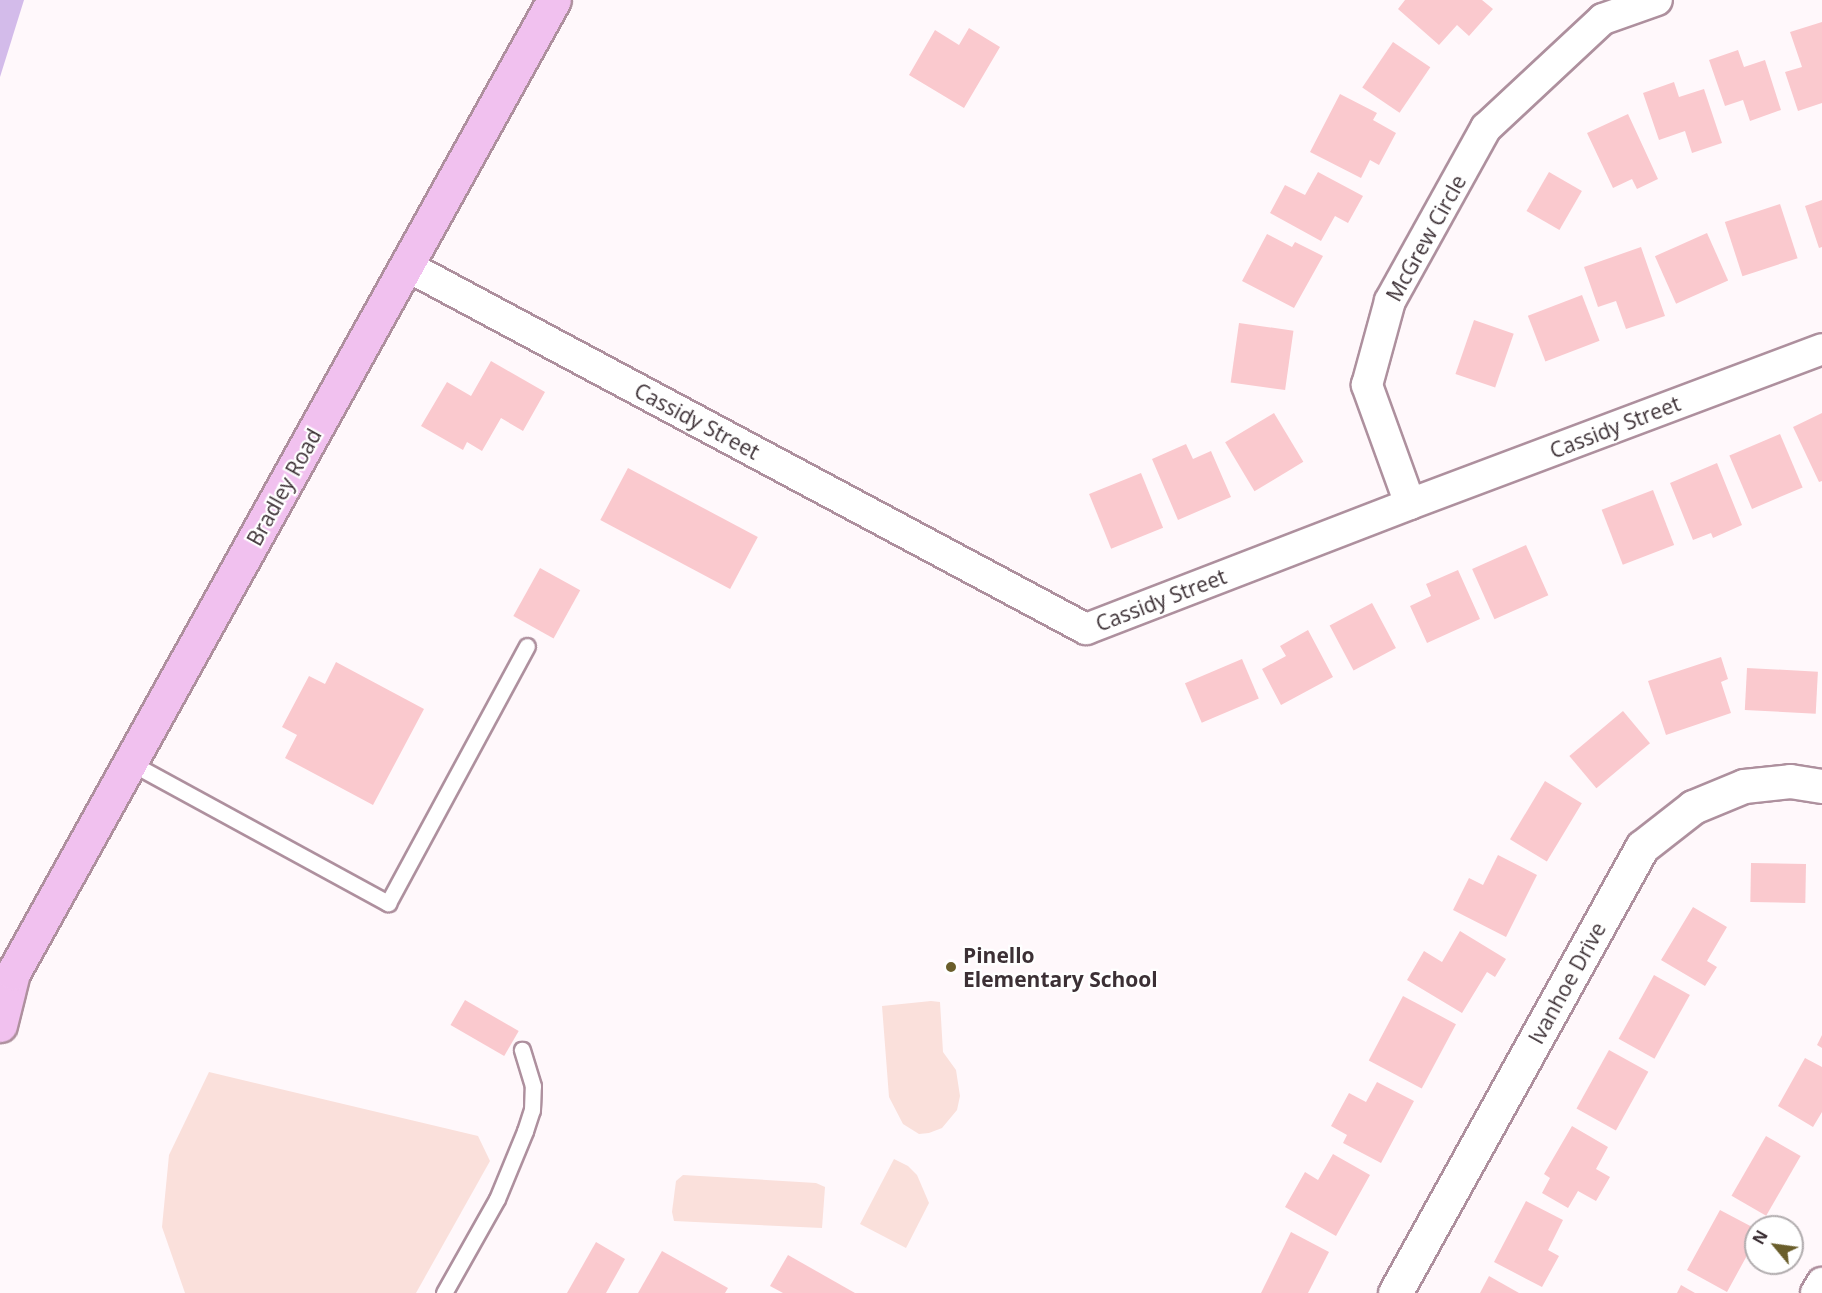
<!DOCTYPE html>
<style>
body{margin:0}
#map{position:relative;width:1822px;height:1293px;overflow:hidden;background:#fff8fb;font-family:"Open Sans",sans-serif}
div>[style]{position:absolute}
.green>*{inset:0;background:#fae0db}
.water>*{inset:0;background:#d3bbea}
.building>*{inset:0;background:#fac9ce;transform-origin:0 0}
.roads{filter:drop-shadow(2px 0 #ae909e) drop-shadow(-2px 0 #ae909e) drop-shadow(0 2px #ae909e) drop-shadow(0 -2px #ae909e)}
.service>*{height:15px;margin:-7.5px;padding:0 7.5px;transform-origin:7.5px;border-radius:7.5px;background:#fff}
.minor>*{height:30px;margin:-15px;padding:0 15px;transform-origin:15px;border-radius:15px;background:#fff}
.tertiary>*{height:33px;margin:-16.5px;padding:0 16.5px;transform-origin:16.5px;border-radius:16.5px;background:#fff}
.primary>*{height:33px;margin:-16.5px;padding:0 16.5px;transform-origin:16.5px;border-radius:16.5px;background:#f1c1ef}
.dots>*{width:16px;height:16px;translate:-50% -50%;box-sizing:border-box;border:3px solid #fff;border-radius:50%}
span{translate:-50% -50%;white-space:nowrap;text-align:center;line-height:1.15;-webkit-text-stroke:4.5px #fff;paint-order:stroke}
.street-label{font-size:21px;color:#3c3035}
.poi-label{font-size:21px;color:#3c3035;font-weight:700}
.left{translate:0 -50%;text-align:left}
.north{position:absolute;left:1744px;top:1215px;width:60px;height:60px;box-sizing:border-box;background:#fff;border:2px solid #b1acae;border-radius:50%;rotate:299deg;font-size:16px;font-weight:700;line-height:24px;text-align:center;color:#3c3035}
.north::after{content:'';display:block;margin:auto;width:21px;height:27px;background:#6a5e2b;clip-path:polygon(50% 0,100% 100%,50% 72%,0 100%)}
</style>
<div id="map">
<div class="green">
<div style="clip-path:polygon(931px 1001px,940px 1002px,943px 1052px,956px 1070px,960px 1096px,957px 1110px,942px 1128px,929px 1133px,919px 1134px,903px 1124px,889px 1097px,882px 1006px)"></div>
<div style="clip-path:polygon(209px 1072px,478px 1136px,490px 1161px,416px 1293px,185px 1293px,162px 1227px,169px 1155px)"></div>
<div style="clip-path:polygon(894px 1159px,908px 1166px,917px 1175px,929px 1203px,906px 1248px,860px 1224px)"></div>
<div style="clip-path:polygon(683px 1175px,816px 1183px,825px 1187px,822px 1228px,674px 1221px,672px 1212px,676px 1181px)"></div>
</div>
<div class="water">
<div style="clip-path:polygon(0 0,24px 0,0 77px)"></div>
</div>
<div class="building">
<div style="clip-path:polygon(1405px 0,1482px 0,1493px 9px,1469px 36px,1457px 25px,1439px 45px,1398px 9px)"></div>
<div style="clip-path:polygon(1822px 22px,1822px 103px,1798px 111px,1785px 72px,1802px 67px,1790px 32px)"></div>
<div style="clip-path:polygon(969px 28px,1000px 47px,964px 108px,909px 75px,935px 30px,959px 45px)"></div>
<div style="left:1393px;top:42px;width:45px;height:55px;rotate:34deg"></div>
<div style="clip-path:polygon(1738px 50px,1744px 67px,1765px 60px,1781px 110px,1750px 121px,1743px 100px,1725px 106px,1709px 60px)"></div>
<div style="clip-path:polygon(1674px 82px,1679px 97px,1704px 89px,1722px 143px,1692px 153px,1685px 131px,1659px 140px,1643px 93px)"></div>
<div style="clip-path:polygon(1340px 94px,1377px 113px,1373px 120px,1396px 133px,1379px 165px,1370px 160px,1361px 178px,1310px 152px)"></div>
<div style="clip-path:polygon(1628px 114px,1658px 179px,1637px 189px,1632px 179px,1613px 188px,1587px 133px)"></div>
<div style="clip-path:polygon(1318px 172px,1363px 196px,1348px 223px,1335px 216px,1321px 241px,1270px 213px,1285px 185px,1305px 195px)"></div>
<div style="left:1549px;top:172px;width:38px;height:45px;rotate:30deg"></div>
<div style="clip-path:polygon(1822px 200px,1822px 247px,1819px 248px,1805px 206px)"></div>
<div style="left:1780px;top:204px;width:57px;height:58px;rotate:72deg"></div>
<div style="left:1707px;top:233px;width:52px;height:57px;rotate:66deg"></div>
<div style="clip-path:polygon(1267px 234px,1292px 247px,1295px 242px,1323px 256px,1294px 308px,1242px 281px)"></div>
<div style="clip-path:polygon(1641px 247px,1665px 316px,1626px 329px,1616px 301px,1598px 307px,1584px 267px)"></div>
<div style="left:1582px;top:295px;width:49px;height:58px;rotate:69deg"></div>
<div style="left:1474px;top:320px;width:42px;height:57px;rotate:19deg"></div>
<div style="left:1239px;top:323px;width:55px;height:60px;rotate:8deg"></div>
<div style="clip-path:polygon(491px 361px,545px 392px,523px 431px,501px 418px,482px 451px,467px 442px,463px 450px,421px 426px,447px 382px,471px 396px)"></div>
<div style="left:1274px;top:413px;width:57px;height:57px;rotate:59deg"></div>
<div style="clip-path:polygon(1822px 413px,1822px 481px,1819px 482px,1793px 427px)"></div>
<div style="left:1780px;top:434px;width:58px;height:55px;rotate:67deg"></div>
<div style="clip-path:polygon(1186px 444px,1193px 459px,1211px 451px,1231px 497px,1178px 520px,1152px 459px)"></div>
<div style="clip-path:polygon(1717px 463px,1742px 525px,1713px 538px,1711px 533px,1693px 540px,1670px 483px)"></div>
<div style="left:628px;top:468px;width:147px;height:59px;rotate:28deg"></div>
<div style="left:1141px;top:473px;width:59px;height:56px;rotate:68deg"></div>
<div style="left:1653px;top:490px;width:59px;height:55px;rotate:69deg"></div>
<div style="left:1526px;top:545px;width:55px;height:59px;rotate:66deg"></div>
<div style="left:540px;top:568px;width:46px;height:55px;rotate:29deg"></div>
<div style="clip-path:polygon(1458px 570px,1480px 619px,1427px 643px,1410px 606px,1431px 596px,1426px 584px)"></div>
<div style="left:1372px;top:603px;width:51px;height:48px;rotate:62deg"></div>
<div style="clip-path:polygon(1308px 630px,1333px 677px,1281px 705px,1262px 669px,1286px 656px,1280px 646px)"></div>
<div style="clip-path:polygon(1721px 657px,1728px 679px,1721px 682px,1731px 713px,1666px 735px,1648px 681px)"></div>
<div style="left:1242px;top:659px;width:43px;height:62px;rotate:67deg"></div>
<div style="clip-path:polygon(336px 662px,424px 709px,373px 805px,285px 758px,297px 735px,282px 727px,309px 676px,325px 684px)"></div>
<div style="left:1747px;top:668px;width:71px;height:42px;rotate:3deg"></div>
<div style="left:1623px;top:711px;width:42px;height:70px;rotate:50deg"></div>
<div style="left:1545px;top:781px;width:43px;height:68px;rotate:31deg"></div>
<div style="clip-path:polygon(1498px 855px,1537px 875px,1506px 937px,1453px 910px,1469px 878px,1483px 885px)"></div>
<div style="left:1751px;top:863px;width:55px;height:39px;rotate:1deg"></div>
<div style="clip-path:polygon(1693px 907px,1727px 927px,1707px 961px,1717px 967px,1705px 986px,1661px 960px)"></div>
<div style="clip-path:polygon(1460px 931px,1506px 959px,1495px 977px,1487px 972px,1462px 1013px,1407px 980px,1424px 951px,1442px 962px)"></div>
<div style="left:1654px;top:975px;width:41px;height:73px;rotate:29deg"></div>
<div style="left:1403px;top:996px;width:60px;height:73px;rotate:28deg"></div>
<div style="left:465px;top:1000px;width:62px;height:29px;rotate:30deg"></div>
<div style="clip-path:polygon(1822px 1035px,1822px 1048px,1817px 1045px)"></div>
<div style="left:1609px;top:1050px;width:45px;height:67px;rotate:29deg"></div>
<div style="clip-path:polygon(1805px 1058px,1822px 1067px,1822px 1112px,1813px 1127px,1778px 1106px)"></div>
<div style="clip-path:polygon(1377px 1082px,1414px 1101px,1381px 1163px,1343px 1143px,1347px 1135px,1331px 1126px,1349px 1093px,1366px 1102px)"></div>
<div style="clip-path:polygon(1572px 1126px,1608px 1147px,1596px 1169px,1610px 1177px,1596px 1201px,1578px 1191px,1568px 1208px,1542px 1193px,1550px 1178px,1544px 1174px)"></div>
<div style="left:1766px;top:1136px;width:40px;height:69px;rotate:30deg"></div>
<div style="clip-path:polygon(1333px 1154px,1370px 1175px,1336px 1236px,1285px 1207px,1305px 1172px,1318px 1180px)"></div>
<div style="clip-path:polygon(1526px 1201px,1563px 1220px,1548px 1250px,1559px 1256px,1542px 1287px,1494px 1262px)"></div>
<div style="clip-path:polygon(1720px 1210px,1756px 1229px,1746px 1247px,1750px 1250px,1727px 1292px,1687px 1270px)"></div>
<div style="clip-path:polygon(1291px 1232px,1329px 1252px,1308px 1293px,1261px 1293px)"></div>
<div style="clip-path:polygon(596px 1242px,625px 1259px,606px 1293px,567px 1293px)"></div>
<div style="clip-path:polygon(662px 1251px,728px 1288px,725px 1293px,638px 1293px)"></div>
<div style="clip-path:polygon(788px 1255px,855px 1293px,783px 1293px,770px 1286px)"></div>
<div style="clip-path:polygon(1489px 1276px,1519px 1293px,1480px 1293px)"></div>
<div style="clip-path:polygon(1681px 1285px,1695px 1293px,1677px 1293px)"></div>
</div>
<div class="roads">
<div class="service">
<div style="left:131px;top:763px;width:293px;rotate:28.6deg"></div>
<div style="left:388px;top:903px;width:292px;rotate:-61.6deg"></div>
<div style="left:444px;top:1293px;width:108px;rotate:-60.6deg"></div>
<div style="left:497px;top:1199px;width:74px;rotate:-67.6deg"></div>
<div style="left:525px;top:1131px;width:22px;rotate:-72deg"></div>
<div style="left:532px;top:1110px;width:24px;rotate:-88deg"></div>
<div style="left:533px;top:1086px;width:38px;rotate:-107deg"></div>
</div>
<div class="minor">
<div style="left:407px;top:266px;width:770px;rotate:28.13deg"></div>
<div style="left:1086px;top:629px;width:347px;rotate:-21.1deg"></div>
<div style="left:1410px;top:504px;width:440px;rotate:-20.6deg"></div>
<div style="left:1410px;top:504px;width:127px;rotate:-109.9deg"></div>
<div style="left:1367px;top:385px;width:87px;rotate:-74.7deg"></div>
<div style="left:1390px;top:301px;width:198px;rotate:-61deg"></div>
<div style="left:1486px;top:128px;width:160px;rotate:-43deg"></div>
<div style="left:1603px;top:19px;width:57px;rotate:-19.4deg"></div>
<div style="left:1816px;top:1293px;width:12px;rotate:-59deg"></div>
</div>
<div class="tertiary">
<div style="left:1395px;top:1293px;width:510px;rotate:-61.02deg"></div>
<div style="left:1642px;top:847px;width:65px;rotate:-38.1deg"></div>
<div style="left:1693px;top:807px;width:55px;rotate:-22.4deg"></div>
<div style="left:1744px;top:786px;width:46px;rotate:-6.2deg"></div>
<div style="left:1790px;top:781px;width:32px;rotate:9deg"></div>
</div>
<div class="primary">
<div style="left:0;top:1025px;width:54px;rotate:-76deg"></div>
<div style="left:13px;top:973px;width:1113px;rotate:-60.93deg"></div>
</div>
</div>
<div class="dots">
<div style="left:951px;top:967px;background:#6a5e2b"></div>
</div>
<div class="street-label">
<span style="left:1426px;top:238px;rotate:-61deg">McGrew Circle</span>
<span style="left:697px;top:421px;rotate:28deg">Cassidy Street</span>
<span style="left:1615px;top:427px;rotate:-21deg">Cassidy Street</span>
<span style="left:284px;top:487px;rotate:-61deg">Bradley Road</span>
<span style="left:1161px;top:600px;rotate:-21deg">Cassidy Street</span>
<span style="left:1567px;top:983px;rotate:-61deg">Ivanhoe Drive</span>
</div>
<div class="poi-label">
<span class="left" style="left:963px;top:967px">Pinello<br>Elementary School</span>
</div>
<div class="north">N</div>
</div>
